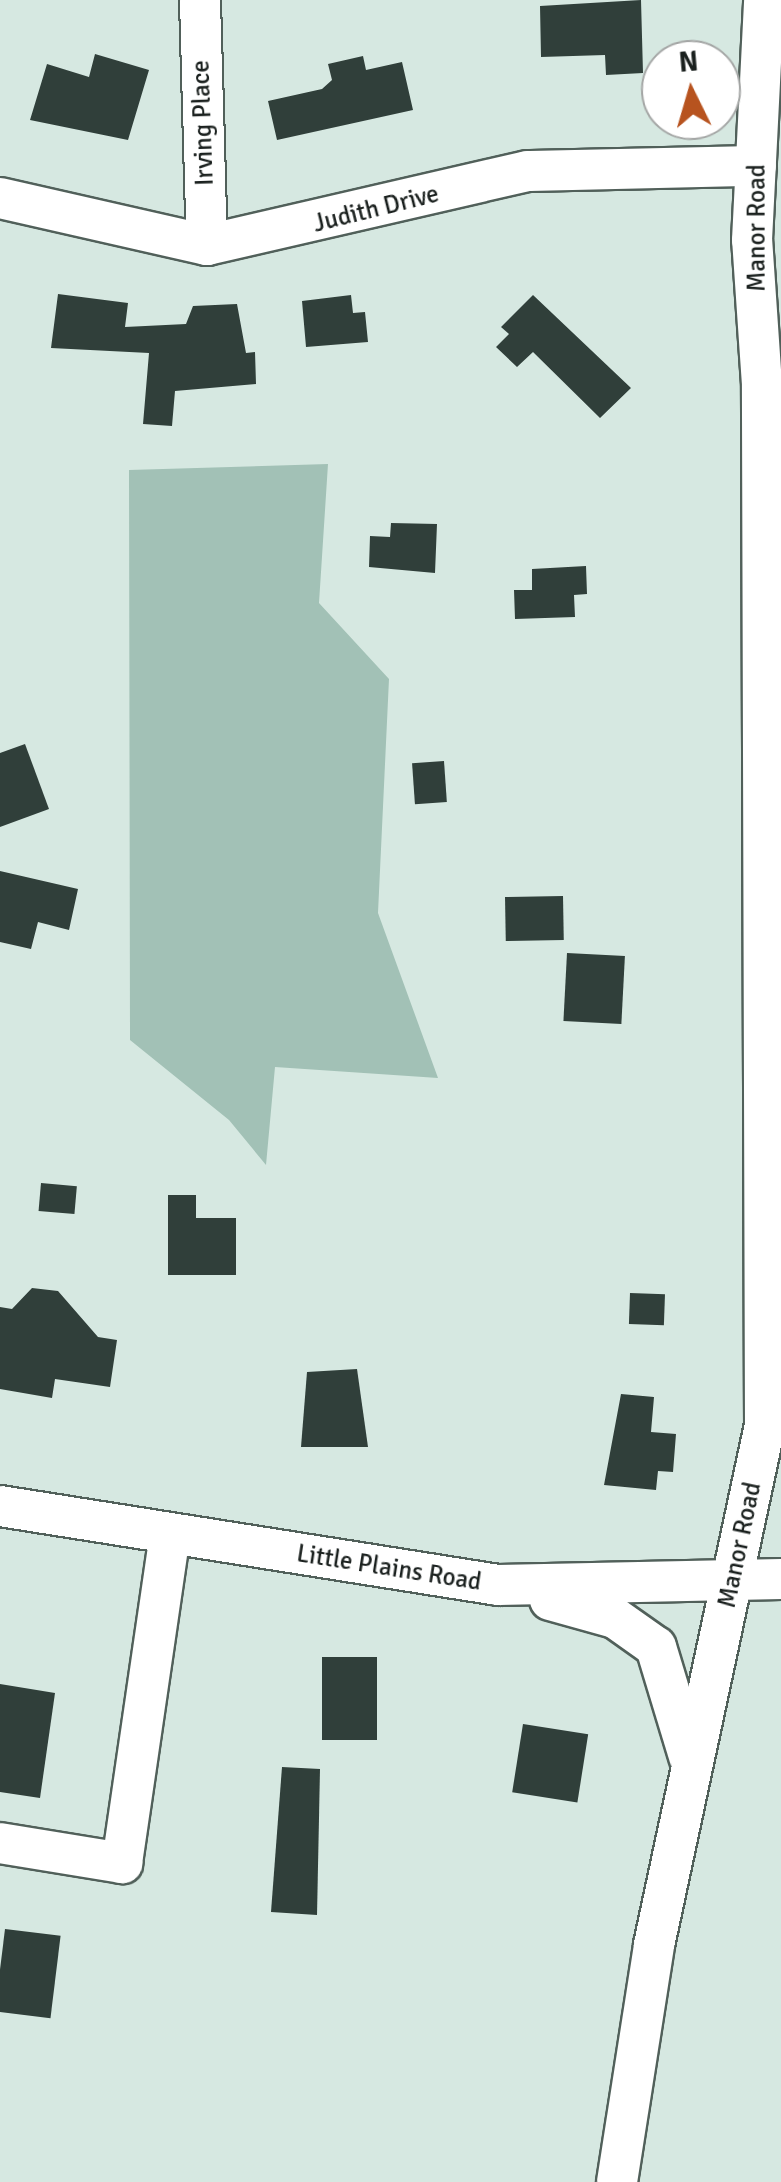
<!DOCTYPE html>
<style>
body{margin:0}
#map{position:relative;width:781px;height:2182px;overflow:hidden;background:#d6e8e1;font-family:Signika,sans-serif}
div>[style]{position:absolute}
.green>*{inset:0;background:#a2c1b6}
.building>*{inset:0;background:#303f3a;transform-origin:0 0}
.roads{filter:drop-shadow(2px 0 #51605a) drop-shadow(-2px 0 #51605a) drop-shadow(0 2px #51605a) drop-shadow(0 -2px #51605a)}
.minor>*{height:40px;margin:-20px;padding:0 20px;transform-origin:20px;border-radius:20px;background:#fff}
span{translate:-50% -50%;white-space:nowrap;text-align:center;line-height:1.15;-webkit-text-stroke:10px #fff;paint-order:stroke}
.street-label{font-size:25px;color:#1b211f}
.north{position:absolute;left:641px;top:40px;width:100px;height:100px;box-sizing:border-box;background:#fff;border:2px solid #a4a6a5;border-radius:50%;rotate:355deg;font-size:28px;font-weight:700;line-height:40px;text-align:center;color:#1b211f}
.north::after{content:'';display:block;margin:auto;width:35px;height:45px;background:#b7531f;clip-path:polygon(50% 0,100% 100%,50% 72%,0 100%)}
</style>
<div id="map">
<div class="green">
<div style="clip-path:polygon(328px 464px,319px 603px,389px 679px,378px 913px,438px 1078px,275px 1067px,266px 1165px,229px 1120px,130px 1040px,129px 470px)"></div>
</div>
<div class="building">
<div style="clip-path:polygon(641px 0,643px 73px,606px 75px,605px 55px,541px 57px,540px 6px)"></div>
<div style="clip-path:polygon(95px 54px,149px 70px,128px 140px,30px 120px,47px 64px,89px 77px)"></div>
<div style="clip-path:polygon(363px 56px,366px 70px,402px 62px,413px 110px,277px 140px,268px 101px,322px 89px,332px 80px,328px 64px)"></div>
<div style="clip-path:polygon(58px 294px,128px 303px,125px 327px,186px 324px,193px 306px,237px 304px,246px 353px,255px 352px,256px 384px,175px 391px,172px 426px,143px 424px,149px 353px,51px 348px)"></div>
<div style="clip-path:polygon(351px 295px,353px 313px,365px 312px,368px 342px,306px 347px,302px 301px)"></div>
<div style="clip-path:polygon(533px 295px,631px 388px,600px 418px,533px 352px,517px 367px,496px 347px,509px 334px,501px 327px)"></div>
<div style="clip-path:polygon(391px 523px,437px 524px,435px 573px,369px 567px,370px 536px,390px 537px)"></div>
<div style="clip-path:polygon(586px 566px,587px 594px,574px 595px,575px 617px,515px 619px,514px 590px,532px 590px,532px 569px)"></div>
<div style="clip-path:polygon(25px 744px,49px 809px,0 827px,0 753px)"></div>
<div style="left:444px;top:761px;width:41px;height:32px;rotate:86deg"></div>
<div style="clip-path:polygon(0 871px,78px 889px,69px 930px,38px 922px,31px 949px,0 942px)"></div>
<div style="left:563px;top:896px;width:44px;height:58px;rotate:89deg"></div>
<div style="left:567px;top:953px;width:58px;height:68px;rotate:3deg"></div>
<div style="left:41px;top:1183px;width:36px;height:28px;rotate:5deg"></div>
<div style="clip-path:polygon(168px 1195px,196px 1195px,196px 1218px,236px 1218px,236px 1275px,168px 1275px)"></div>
<div style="clip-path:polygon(32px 1288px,58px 1291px,98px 1337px,117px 1340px,110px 1387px,55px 1379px,52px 1398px,0 1389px,0 1307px,12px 1309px)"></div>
<div style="left:630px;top:1293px;width:35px;height:31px;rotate:2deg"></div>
<div style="clip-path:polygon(357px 1369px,368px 1447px,301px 1447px,307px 1372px)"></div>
<div style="clip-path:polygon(621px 1394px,654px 1397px,651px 1432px,676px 1434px,673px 1472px,658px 1471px,656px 1490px,604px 1485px)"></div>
<div style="left:322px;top:1657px;width:55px;height:83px"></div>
<div style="clip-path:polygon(0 1684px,55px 1693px,40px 1798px,0 1792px)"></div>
<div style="left:523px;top:1724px;width:66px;height:69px;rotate:9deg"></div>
<div style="clip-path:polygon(282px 1767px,320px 1769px,317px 1915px,271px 1912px)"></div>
<div style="left:5px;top:1929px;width:56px;height:83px;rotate:7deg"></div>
</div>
<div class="roads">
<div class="minor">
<div style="left:200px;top:0;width:245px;rotate:88.4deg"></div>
<div style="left:0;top:198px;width:212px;rotate:12.8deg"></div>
<div style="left:207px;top:245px;width:329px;rotate:-13deg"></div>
<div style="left:528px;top:171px;width:228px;rotate:-1.3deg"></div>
<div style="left:0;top:1506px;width:504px;rotate:9.01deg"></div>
<div style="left:498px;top:1585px;width:283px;rotate:-1.2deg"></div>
<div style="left:550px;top:1600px;width:67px;rotate:15.5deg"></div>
<div style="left:615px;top:1618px;width:50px;rotate:35.3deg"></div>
<div style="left:656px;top:1647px;width:114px;rotate:73.2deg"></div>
<div style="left:0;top:1843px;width:124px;rotate:9.3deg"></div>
<div style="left:122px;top:1863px;width:332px;rotate:-81.7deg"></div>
<div style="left:617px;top:2182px;width:240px;rotate:-81.1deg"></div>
<div style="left:654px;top:1945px;width:532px;rotate:-77.95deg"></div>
<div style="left:765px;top:1425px;width:1040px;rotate:-90.17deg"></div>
<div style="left:762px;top:385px;width:145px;rotate:-93.9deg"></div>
<div style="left:752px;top:240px;width:240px;rotate:-87.1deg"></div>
</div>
</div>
<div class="street-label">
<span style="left:203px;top:123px;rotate:-92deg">Irving Place</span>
<span style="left:376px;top:209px;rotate:-14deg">Judith Drive</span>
<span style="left:757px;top:228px;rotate:-90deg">Manor Road</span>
<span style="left:740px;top:1545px;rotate:-78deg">Manor Road</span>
<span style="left:389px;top:1568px;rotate:9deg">Little Plains Road</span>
</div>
<div class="north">N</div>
</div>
